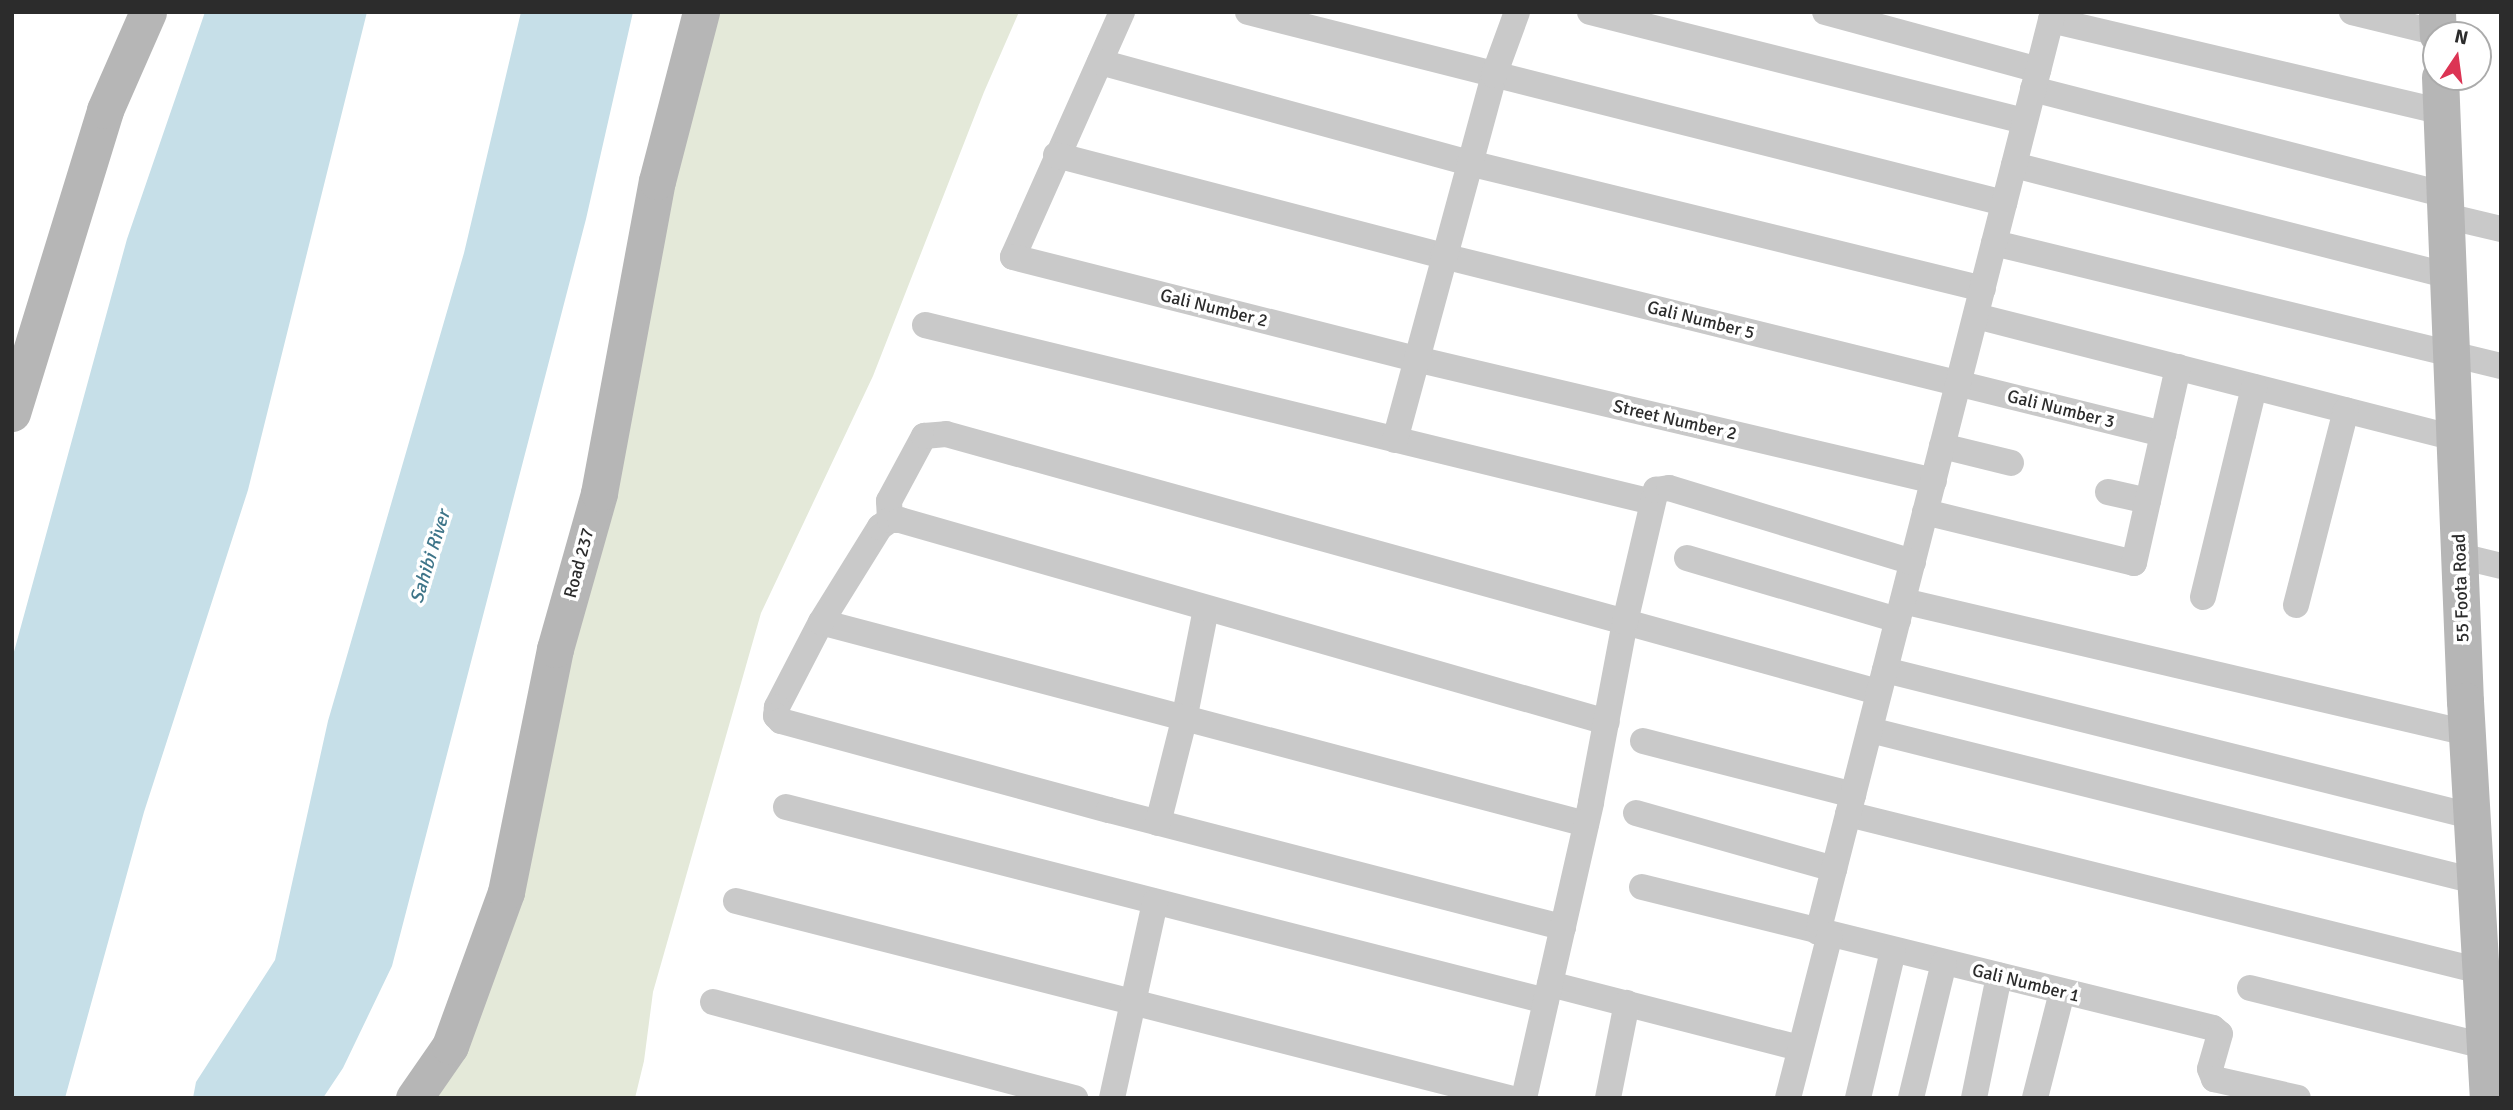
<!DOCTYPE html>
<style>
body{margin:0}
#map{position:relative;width:2513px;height:1110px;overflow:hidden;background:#fff;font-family:Signika,sans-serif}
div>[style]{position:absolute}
.green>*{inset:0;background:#e4e9d9}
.water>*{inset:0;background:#c6dfe8}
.street>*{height:26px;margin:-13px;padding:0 13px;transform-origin:13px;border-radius:13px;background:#c9c9c9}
.secondary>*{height:37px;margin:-18.5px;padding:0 18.5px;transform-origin:18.5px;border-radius:18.5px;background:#b6b6b6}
span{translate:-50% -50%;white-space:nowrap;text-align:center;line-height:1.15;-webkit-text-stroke:7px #fff;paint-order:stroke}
.street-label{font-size:18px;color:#2c2c2c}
.water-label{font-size:19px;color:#3e7589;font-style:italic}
.frame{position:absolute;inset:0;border:14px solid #2c2c2c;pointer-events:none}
.north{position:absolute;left:2422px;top:21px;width:70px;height:70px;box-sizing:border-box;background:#fff;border:2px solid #ababab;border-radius:50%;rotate:13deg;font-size:19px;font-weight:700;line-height:28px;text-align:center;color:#2c2c2c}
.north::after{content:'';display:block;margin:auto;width:24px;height:32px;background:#dc3454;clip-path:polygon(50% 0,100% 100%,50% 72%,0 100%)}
</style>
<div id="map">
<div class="green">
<div style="clip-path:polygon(708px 12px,1019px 12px,984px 92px,873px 376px,761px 613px,653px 992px,644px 1061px,635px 1098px,424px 1098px,462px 1036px)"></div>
</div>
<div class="water">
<div style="clip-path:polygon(205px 12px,367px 12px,248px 490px,144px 812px,65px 1098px,12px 1098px,12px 659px,127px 239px)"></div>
<div style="clip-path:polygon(521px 12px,633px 12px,586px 219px,392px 966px,343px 1068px,323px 1098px,193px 1098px,196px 1082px,275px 960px,328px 721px,464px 253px)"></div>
</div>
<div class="street">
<div style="left:1122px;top:12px;width:268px;rotate:114deg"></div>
<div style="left:1013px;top:257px;width:416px;rotate:14.2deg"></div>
<div style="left:1416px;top:359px;width:532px;rotate:13.25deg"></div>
<div style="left:1248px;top:12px;width:780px;rotate:14.18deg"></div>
<div style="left:1590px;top:12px;width:448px;rotate:14.1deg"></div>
<div style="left:1825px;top:12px;width:221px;rotate:15.2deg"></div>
<div style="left:2352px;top:12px;width:89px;rotate:13.7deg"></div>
<div style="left:2051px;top:20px;width:402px;rotate:13.2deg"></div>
<div style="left:1100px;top:62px;width:383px;rotate:15.3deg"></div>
<div style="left:1469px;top:163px;width:529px;rotate:13.77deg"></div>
<div style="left:2033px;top:89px;width:426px;rotate:14.4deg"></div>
<div style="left:1056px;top:155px;width:400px;rotate:14.6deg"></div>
<div style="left:1443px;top:256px;width:742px;rotate:13.89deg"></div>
<div style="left:2014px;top:165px;width:449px;rotate:14.3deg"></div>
<div style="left:2446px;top:216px;width:57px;rotate:13.3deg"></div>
<div style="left:1994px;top:243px;width:522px;rotate:13.64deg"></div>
<div style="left:1976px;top:316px;width:494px;rotate:14.3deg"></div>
<div style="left:925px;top:325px;width:748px;rotate:13.68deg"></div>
<div style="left:1395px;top:440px;width:378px;rotate:-74.8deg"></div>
<div style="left:1494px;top:75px;width:67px;rotate:-69.9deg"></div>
<div style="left:1942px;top:446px;width:71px;rotate:13.8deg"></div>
<div style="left:2108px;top:492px;width:41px;rotate:12.7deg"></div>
<div style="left:1925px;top:512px;width:215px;rotate:13.7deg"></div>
<div style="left:2134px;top:563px;width:201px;rotate:-77.3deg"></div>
<div style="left:890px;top:520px;width:19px;rotate:-93deg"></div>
<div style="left:889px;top:501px;width:74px;rotate:-61.7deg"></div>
<div style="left:924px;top:436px;width:22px;rotate:-5deg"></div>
<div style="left:946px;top:434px;width:967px;rotate:15.47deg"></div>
<div style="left:2460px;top:556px;width:42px;rotate:13.7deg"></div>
<div style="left:1687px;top:558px;width:220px;rotate:16.4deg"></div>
<div style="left:2203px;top:597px;width:216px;rotate:-76.3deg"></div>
<div style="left:1903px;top:601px;width:579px;rotate:13.17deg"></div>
<div style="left:2296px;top:605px;width:201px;rotate:-75.6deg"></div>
<div style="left:821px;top:622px;width:96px;rotate:117.4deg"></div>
<div style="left:777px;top:707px;width:9px;rotate:96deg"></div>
<div style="left:776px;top:716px;width:7px;rotate:45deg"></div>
<div style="left:781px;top:721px;width:340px;rotate:15.2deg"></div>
<div style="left:1109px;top:810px;width:469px;rotate:14.5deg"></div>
<div style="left:1885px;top:670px;width:604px;rotate:13.99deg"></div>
<div style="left:1870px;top:730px;width:624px;rotate:14.01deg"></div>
<div style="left:1643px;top:741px;width:217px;rotate:14.4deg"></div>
<div style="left:786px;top:807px;width:784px;rotate:14.32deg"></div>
<div style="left:1636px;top:813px;width:206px;rotate:15.8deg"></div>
<div style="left:1848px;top:814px;width:651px;rotate:13.95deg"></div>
<div style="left:1158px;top:823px;width:106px;rotate:-75.8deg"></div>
<div style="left:1184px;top:720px;width:113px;rotate:-78.8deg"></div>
<div style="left:1586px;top:824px;width:791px;rotate:-165.21deg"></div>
<div style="left:821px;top:622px;width:112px;rotate:-58.2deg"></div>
<div style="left:880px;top:527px;width:12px;rotate:-35deg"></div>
<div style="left:890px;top:520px;width:10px"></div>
<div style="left:900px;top:520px;width:735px;rotate:15.95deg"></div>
<div style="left:1642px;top:887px;width:588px;rotate:13.87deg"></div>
<div style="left:2213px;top:1028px;width:9px;rotate:41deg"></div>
<div style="left:2220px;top:1034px;width:36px;rotate:106deg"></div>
<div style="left:2210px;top:1069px;width:11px;rotate:68deg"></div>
<div style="left:2214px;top:1079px;width:86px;rotate:12.7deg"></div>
<div style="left:736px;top:901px;width:798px;rotate:14.3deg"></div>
<div style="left:1818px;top:932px;width:950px;rotate:-75.67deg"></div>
<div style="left:1550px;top:984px;width:258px;rotate:14.4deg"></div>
<div style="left:2250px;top:988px;width:241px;rotate:13.9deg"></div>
<div style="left:713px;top:1002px;width:375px;rotate:14.9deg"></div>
<div style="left:1112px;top:1098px;width:201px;rotate:-77.6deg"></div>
<div style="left:1524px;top:1098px;width:303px;rotate:-77.2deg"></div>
<div style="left:1591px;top:802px;width:183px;rotate:-79.3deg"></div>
<div style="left:1625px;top:622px;width:136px;rotate:-76.8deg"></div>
<div style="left:1656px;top:490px;width:13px;rotate:-9deg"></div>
<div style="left:1669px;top:488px;width:255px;rotate:16.9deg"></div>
<div style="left:1608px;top:1098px;width:97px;rotate:-78.7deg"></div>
<div style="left:1788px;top:1098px;width:168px;rotate:-75.6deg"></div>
<div style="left:1858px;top:1098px;width:151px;rotate:-76.6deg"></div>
<div style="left:1911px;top:1098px;width:139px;rotate:-76.3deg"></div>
<div style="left:1974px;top:1098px;width:125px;rotate:-78.4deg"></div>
<div style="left:2035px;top:1098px;width:109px;rotate:-75.7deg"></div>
</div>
<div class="secondary">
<div style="left:2437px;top:12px;width:23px;rotate:88deg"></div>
<div style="left:2440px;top:77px;width:625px;rotate:87.71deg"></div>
<div style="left:2465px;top:701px;width:398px;rotate:86.7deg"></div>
<div style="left:12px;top:413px;width:317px;rotate:-72.9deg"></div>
<div style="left:105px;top:110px;width:107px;rotate:-66.3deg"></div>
<div style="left:414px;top:1098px;width:63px;rotate:-55.3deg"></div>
<div style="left:450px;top:1046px;width:164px;rotate:-70deg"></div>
<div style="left:506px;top:892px;width:248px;rotate:-78.6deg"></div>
<div style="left:555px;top:649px;width:162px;rotate:-74.2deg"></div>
<div style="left:599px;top:493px;width:317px;rotate:-79.5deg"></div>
<div style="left:657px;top:181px;width:175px;rotate:-75.4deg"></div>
</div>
<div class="street-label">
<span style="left:1214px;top:308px;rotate:14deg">Gali Number 2</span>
<span style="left:1701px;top:320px;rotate:14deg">Gali Number 5</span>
<span style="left:2061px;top:409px;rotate:14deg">Gali Number 3</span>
<span style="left:1675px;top:420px;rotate:13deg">Street Number 2</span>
<span style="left:579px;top:563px;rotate:-75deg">Road 237</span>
<span style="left:2461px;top:588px;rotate:-92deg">55 Foota Road</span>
<span style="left:2026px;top:983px;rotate:14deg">Gali Number 1</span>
</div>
<div class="water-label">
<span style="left:431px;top:557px;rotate:-73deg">Sahibi River</span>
</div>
<div class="frame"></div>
<div class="north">N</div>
</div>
